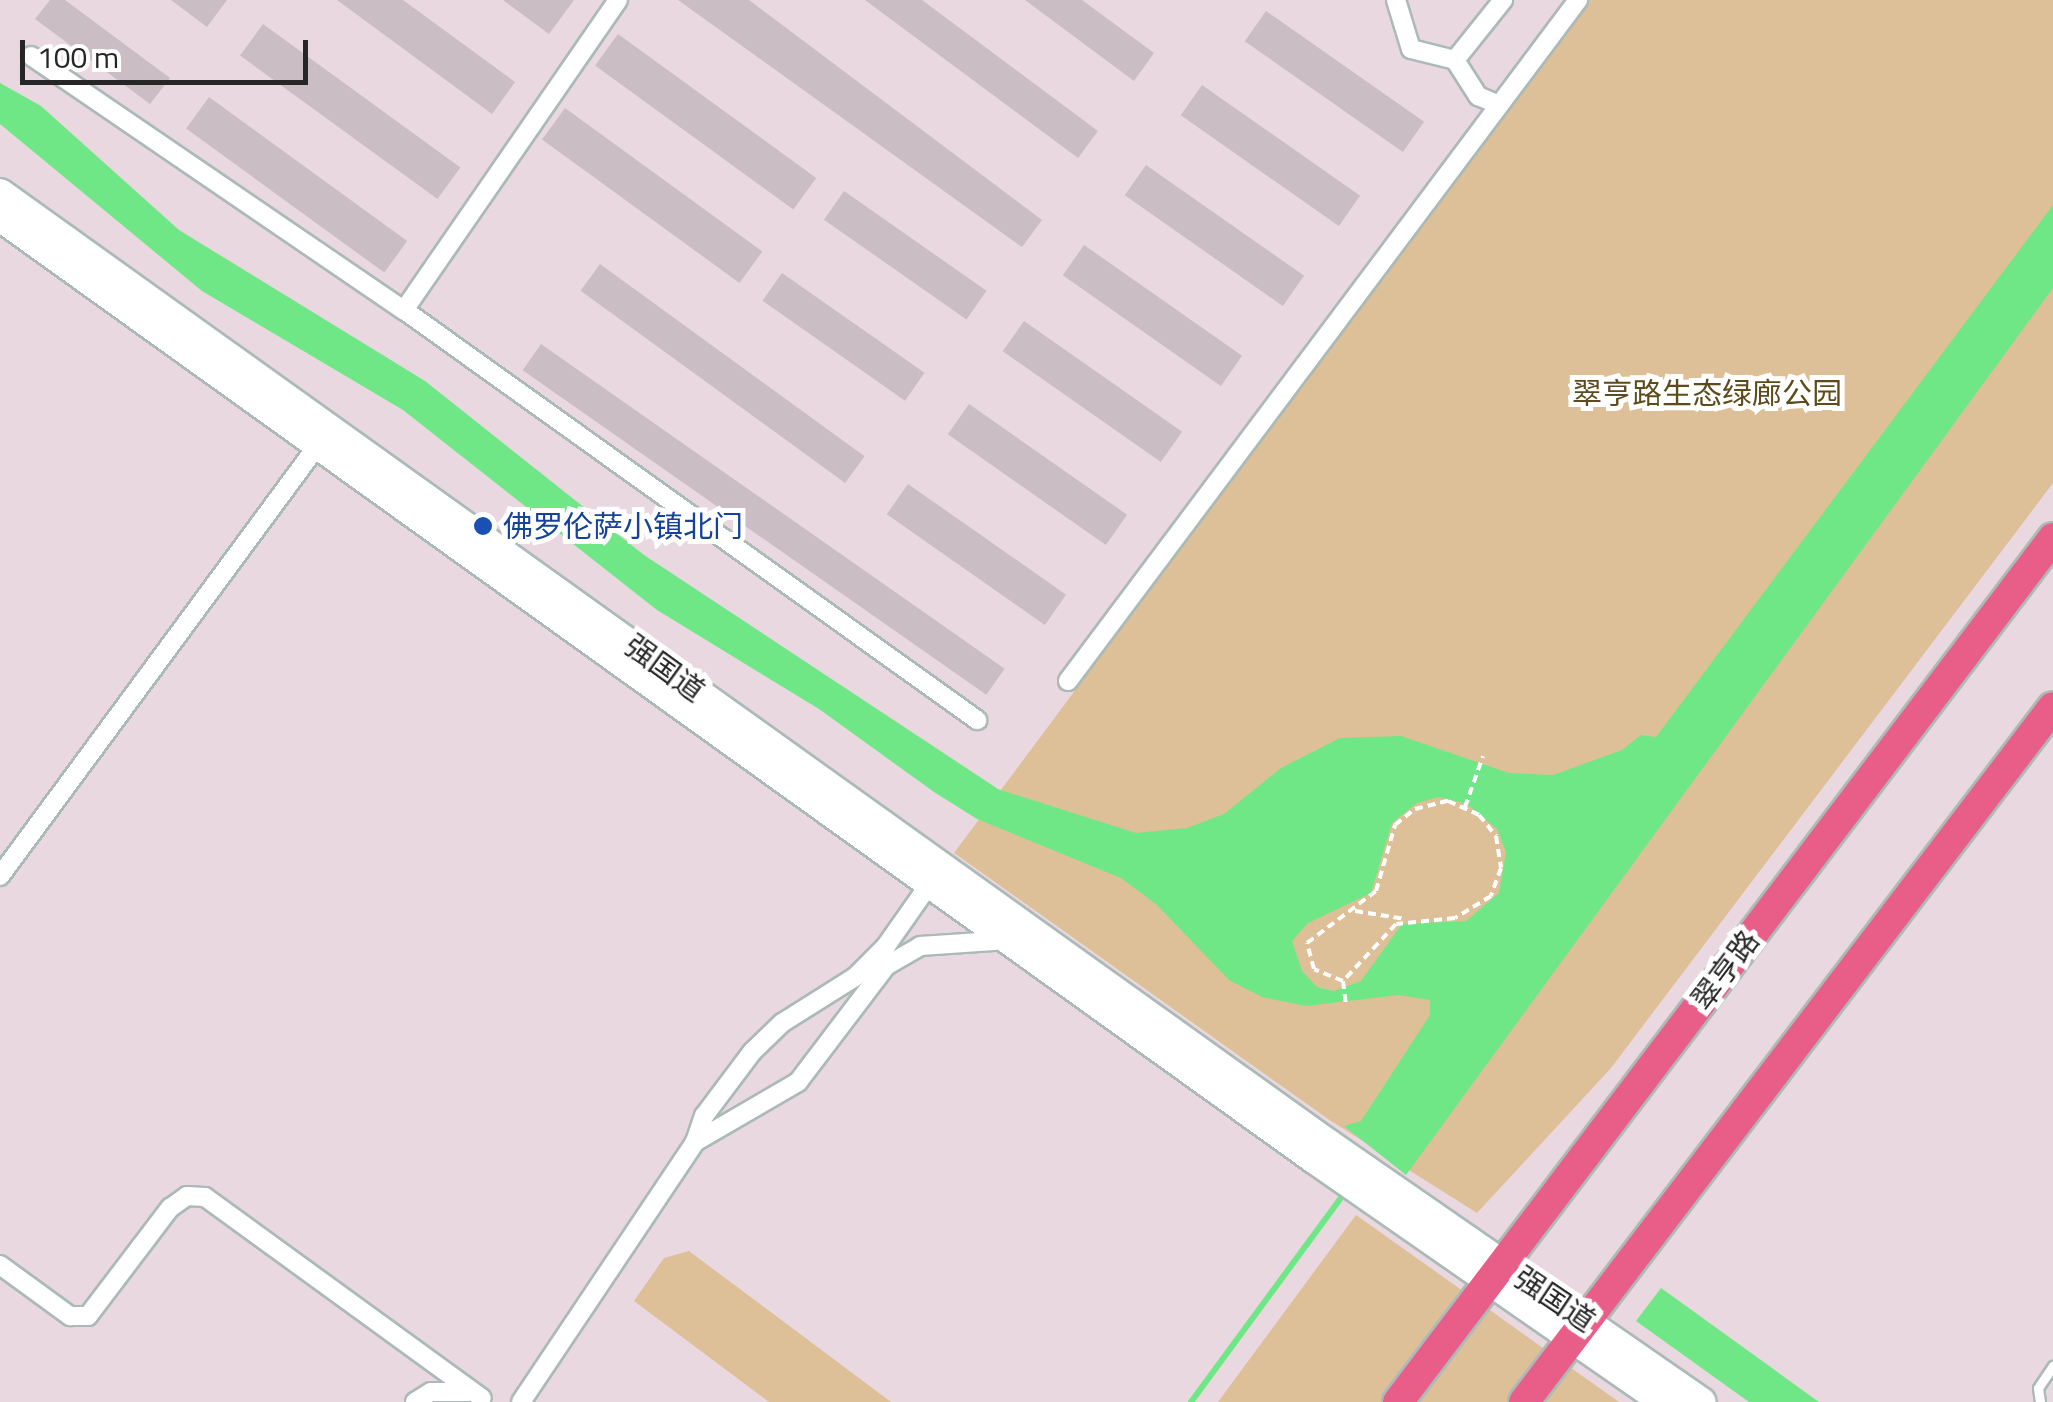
<!DOCTYPE html>
<meta charset="utf-8">
<style>
body{margin:0}
#map{position:relative;width:2053px;height:1402px;overflow:hidden;background:#e9d8e0;font-family:"Titillium Web","Noto Sans SC",sans-serif}
div>[style]{position:absolute}
.green>*{inset:0;background:#ddc097}
.water>*{inset:0;background:#6fe786}
.stream>*{height:6px;margin:-3px;padding:0 3px;transform-origin:3px;border-radius:3px;background:#6fe786}
.building>*{inset:0;background:#cabdc3;transform-origin:0 0}
.path>*{height:4px;margin-top:-2px;transform-origin:0;background:repeating-linear-gradient(90deg,#fff 0 8px,transparent 0 13px)}
.roads{filter:drop-shadow(2px 0 #acbab7) drop-shadow(-2px 0 #acbab7) drop-shadow(0 2px #acbab7) drop-shadow(0 -2px #acbab7)}
.service>*{height:9px;margin:-4.5px;padding:0 4.5px;transform-origin:4.5px;border-radius:4.5px;background:#fff}
.minor>*{height:18px;margin:-9px;padding:0 9px;transform-origin:9px;border-radius:9px;background:#fff}
.secondary>*{height:28px;margin:-14px;padding:0 14px;transform-origin:14px;border-radius:14px;background:#fff}
.primary>*{height:30px;margin:-15px;padding:0 15px;transform-origin:15px;border-radius:15px;background:#e85e88}
.dots>*{width:28px;height:28px;translate:-50% -50%;box-sizing:border-box;border:5px solid #fff;border-radius:50%}
span{translate:-50% -50%;white-space:nowrap;text-align:center;line-height:1.15;-webkit-text-stroke:10px #fff;paint-order:stroke}
.park-label{font-size:30px;color:#5d4b1c}
.transit-label{font-size:30px;color:#164399}
.left{translate:0 -50%;text-align:left}
.street-label{font-size:30px;color:#262626}
.scale{position:absolute;left:20px;top:40px;width:288px;height:45px;box-sizing:border-box;border:5px solid #262626;border-top:0;padding-left:12px;font-size:30px;line-height:35px;white-space:nowrap;color:#262626;-webkit-text-stroke:8px #fff;paint-order:stroke}
</style>
<div id="map">
<div class="green">
<div style="clip-path:polygon(1589px 0,2053px 0,2053px 483px,1611px 1068px,1477px 1213px,1328px 1119px,954px 853px)"></div>
<div style="clip-path:polygon(1356px 1215px,1619px 1402px,1218px 1402px)"></div>
<div style="clip-path:polygon(689px 1251px,891px 1402px,769px 1402px,634px 1301px,664px 1258px)"></div>
</div>
<div class="water">
<div style="clip-path:polygon(evenodd,0 83px,41px 106px,179px 230px,425px 381px,644px 555px,998px 789px,1136px 833px,1187px 828px,1224px 814px,1281px 768px,1340px 738px,1401px 736px,1509px 773px,1553px 775px,1622px 750px,1641px 735px,1656px 737px,2053px 205px,2053px 288px,1406px 1175px,1344px 1126px,1361px 1121px,1430px 1015px,1430px 1000px,1399px 995px,1306px 1006px,1262px 997px,1229px 980px,1156px 904px,1121px 878px,977px 819px,934px 792px,819px 709px,657px 610px,403px 410px,202px 291px,0 124px,0 83px,1439px 797px,1467px 804px,1497px 829px,1506px 852px,1499px 893px,1466px 921px,1402px 924px,1361px 981px,1334px 991px,1317px 987px,1302px 971px,1292px 941px,1308px 923px,1371px 893px,1392px 823px,1417px 803px,1439px 797px)"></div>
<div style="clip-path:polygon(1661px 1288px,1819px 1402px,1749px 1402px,1636px 1321px)"></div>
</div>
<div class="stream">
<div style="left:1191px;top:1402px;width:263px;rotate:-53.7deg"></div>
</div>
<div class="building">
<div style="clip-path:polygon(50px 0,65px 0,170px 78px,150px 104px,35px 19px)"></div>
<div style="clip-path:polygon(171px 0,227px 0,207px 27px)"></div>
<div style="clip-path:polygon(337px 0,403px 0,515px 82px,492px 114px)"></div>
<div style="clip-path:polygon(503px 0,574px 0,549px 34px)"></div>
<div style="clip-path:polygon(678px 0,749px 0,1042px 220px,1022px 247px)"></div>
<div style="clip-path:polygon(865px 0,922px 0,1098px 131px,1078px 158px)"></div>
<div style="clip-path:polygon(1025px 0,1082px 0,1154px 53px,1134px 81px)"></div>
<div style="left:1266px;top:11px;width:193px;height:37px;rotate:35deg"></div>
<div style="left:263px;top:24px;width:244px;height:39px;rotate:36deg"></div>
<div style="left:618px;top:34px;width:245px;height:39px;rotate:36deg"></div>
<div style="left:1202px;top:85px;width:193px;height:37px;rotate:35deg"></div>
<div style="left:209px;top:97px;width:245px;height:39px;rotate:36deg"></div>
<div style="left:565px;top:108px;width:244px;height:39px;rotate:36deg"></div>
<div style="left:1146px;top:165px;width:193px;height:37px;rotate:35deg"></div>
<div style="left:844px;top:191px;width:174px;height:35px;rotate:35deg"></div>
<div style="left:1084px;top:245px;width:193px;height:37px;rotate:35deg"></div>
<div style="left:600px;top:264px;width:327px;height:33px;rotate:36deg"></div>
<div style="left:782px;top:273px;width:174px;height:34px;rotate:35deg"></div>
<div style="left:1024px;top:321px;width:193px;height:37px;rotate:35deg"></div>
<div style="left:541px;top:344px;width:566px;height:32px;rotate:35deg"></div>
<div style="left:969px;top:404px;width:193px;height:37px;rotate:35deg"></div>
<div style="left:908px;top:484px;width:193px;height:37px;rotate:35deg"></div>
</div>
<div class="path">
<div style="left:1448px;top:801px;width:34px;rotate:24deg"></div>
<div style="left:1479px;top:815px;width:27px;rotate:51deg"></div>
<div style="left:1496px;top:836px;width:32px;rotate:81deg"></div>
<div style="left:1501px;top:868px;width:30px;rotate:110deg"></div>
<div style="left:1491px;top:896px;width:42px;rotate:148.6deg"></div>
<div style="left:1455px;top:918px;width:59px;rotate:174.2deg"></div>
<div style="left:1396px;top:924px;width:78px;rotate:132.9deg"></div>
<div style="left:1343px;top:981px;width:31px;rotate:-158deg"></div>
<div style="left:1314px;top:969px;width:27px;rotate:-105deg"></div>
<div style="left:1307px;top:943px;width:86px;rotate:-37deg"></div>
<div style="left:1376px;top:891px;width:69px;rotate:-73.9deg"></div>
<div style="left:1395px;top:825px;width:26px;rotate:-39deg"></div>
<div style="left:1415px;top:809px;width:34px;rotate:-14deg"></div>
<div style="left:1465px;top:807px;width:54px;rotate:-70.6deg"></div>
<div style="left:1355px;top:911px;width:51px;rotate:9.1deg"></div>
<div style="left:1343px;top:981px;width:25px;rotate:83deg"></div>
</div>
<div class="roads">
<div class="service">
<div style="left:2040px;top:1402px;width:14px;rotate:-98deg"></div>
<div style="left:2038px;top:1388px;width:27px;rotate:-56deg"></div>
</div>
<div class="minor">
<div style="left:618px;top:0;width:377px;rotate:124.6deg"></div>
<div style="left:404px;top:310px;width:705px;rotate:35.58deg"></div>
<div style="left:1396px;top:0;width:51px;rotate:73deg"></div>
<div style="left:1411px;top:49px;width:45px;rotate:14deg"></div>
<div style="left:1455px;top:60px;width:77px;rotate:-51.3deg"></div>
<div style="left:31px;top:56px;width:451px;rotate:34.3deg"></div>
<div style="left:1455px;top:60px;width:43px;rotate:57.4deg"></div>
<div style="left:1478px;top:96px;width:23px;rotate:23deg"></div>
<div style="left:1068px;top:681px;width:851px;rotate:-53.17deg"></div>
<div style="left:0;top:876px;width:544px;rotate:-53.59deg"></div>
<div style="left:695px;top:1142px;width:28px;rotate:-71deg"></div>
<div style="left:704px;top:1116px;width:80px;rotate:-53.1deg"></div>
<div style="left:752px;top:1052px;width:42px;rotate:-44deg"></div>
<div style="left:782px;top:1023px;width:86px;rotate:-32.2deg"></div>
<div style="left:855px;top:977px;width:44px;rotate:-45deg"></div>
<div style="left:886px;top:946px;width:82px;rotate:-55deg"></div>
<div style="left:0;top:1265px;width:87px;rotate:36.1deg"></div>
<div style="left:70px;top:1316px;width:18px"></div>
<div style="left:88px;top:1316px;width:136px;rotate:-52.8deg"></div>
<div style="left:170px;top:1208px;width:21px;rotate:-35deg"></div>
<div style="left:187px;top:1196px;width:18px;rotate:3deg"></div>
<div style="left:205px;top:1197px;width:342px;rotate:36deg"></div>
<div style="left:415px;top:1402px;width:19px;rotate:-32deg"></div>
<div style="left:431px;top:1392px;width:37px"></div>
<div style="left:521px;top:1402px;width:313px;rotate:-56.2deg"></div>
<div style="left:695px;top:1142px;width:119px;rotate:-30.2deg"></div>
<div style="left:798px;top:1082px;width:146px;rotate:-52.8deg"></div>
<div style="left:886px;top:966px;width:39px;rotate:-30deg"></div>
<div style="left:920px;top:946px;width:88px;rotate:-3.9deg"></div>
</div>
<div class="secondary">
<div style="left:0;top:193px;width:1634px;rotate:35.59deg"></div>
<div style="left:1329px;top:1144px;width:453px;rotate:34.7deg"></div>
<div style="left:0;top:217px;width:1617px;rotate:35.64deg"></div>
<div style="left:1314px;top:1159px;width:426px;rotate:34.8deg"></div>
</div>
<div class="primary">
<div style="left:1398px;top:1402px;width:1084px;rotate:-52.83deg"></div>
<div style="left:1524px;top:1402px;width:873px;rotate:-52.72deg"></div>
</div>
</div>
<div class="dots">
<div style="left:483px;top:526px;background:#1a4fb4"></div>
</div>
<div class="park-label">
<span style="left:1707px;top:393px">翠亨路生态绿廊公园</span>
</div>
<div class="transit-label">
<span class="left" style="left:503px;top:526px">佛罗伦萨小镇北门</span>
</div>
<div class="street-label">
<span style="left:665px;top:668px;rotate:36deg">强国道</span>
<span style="left:1725px;top:970px;rotate:-53deg">翠亨路</span>
<span style="left:1555px;top:1299px;rotate:34deg">强国道</span>
</div>
<div class="scale">100 m</div>
</div>
